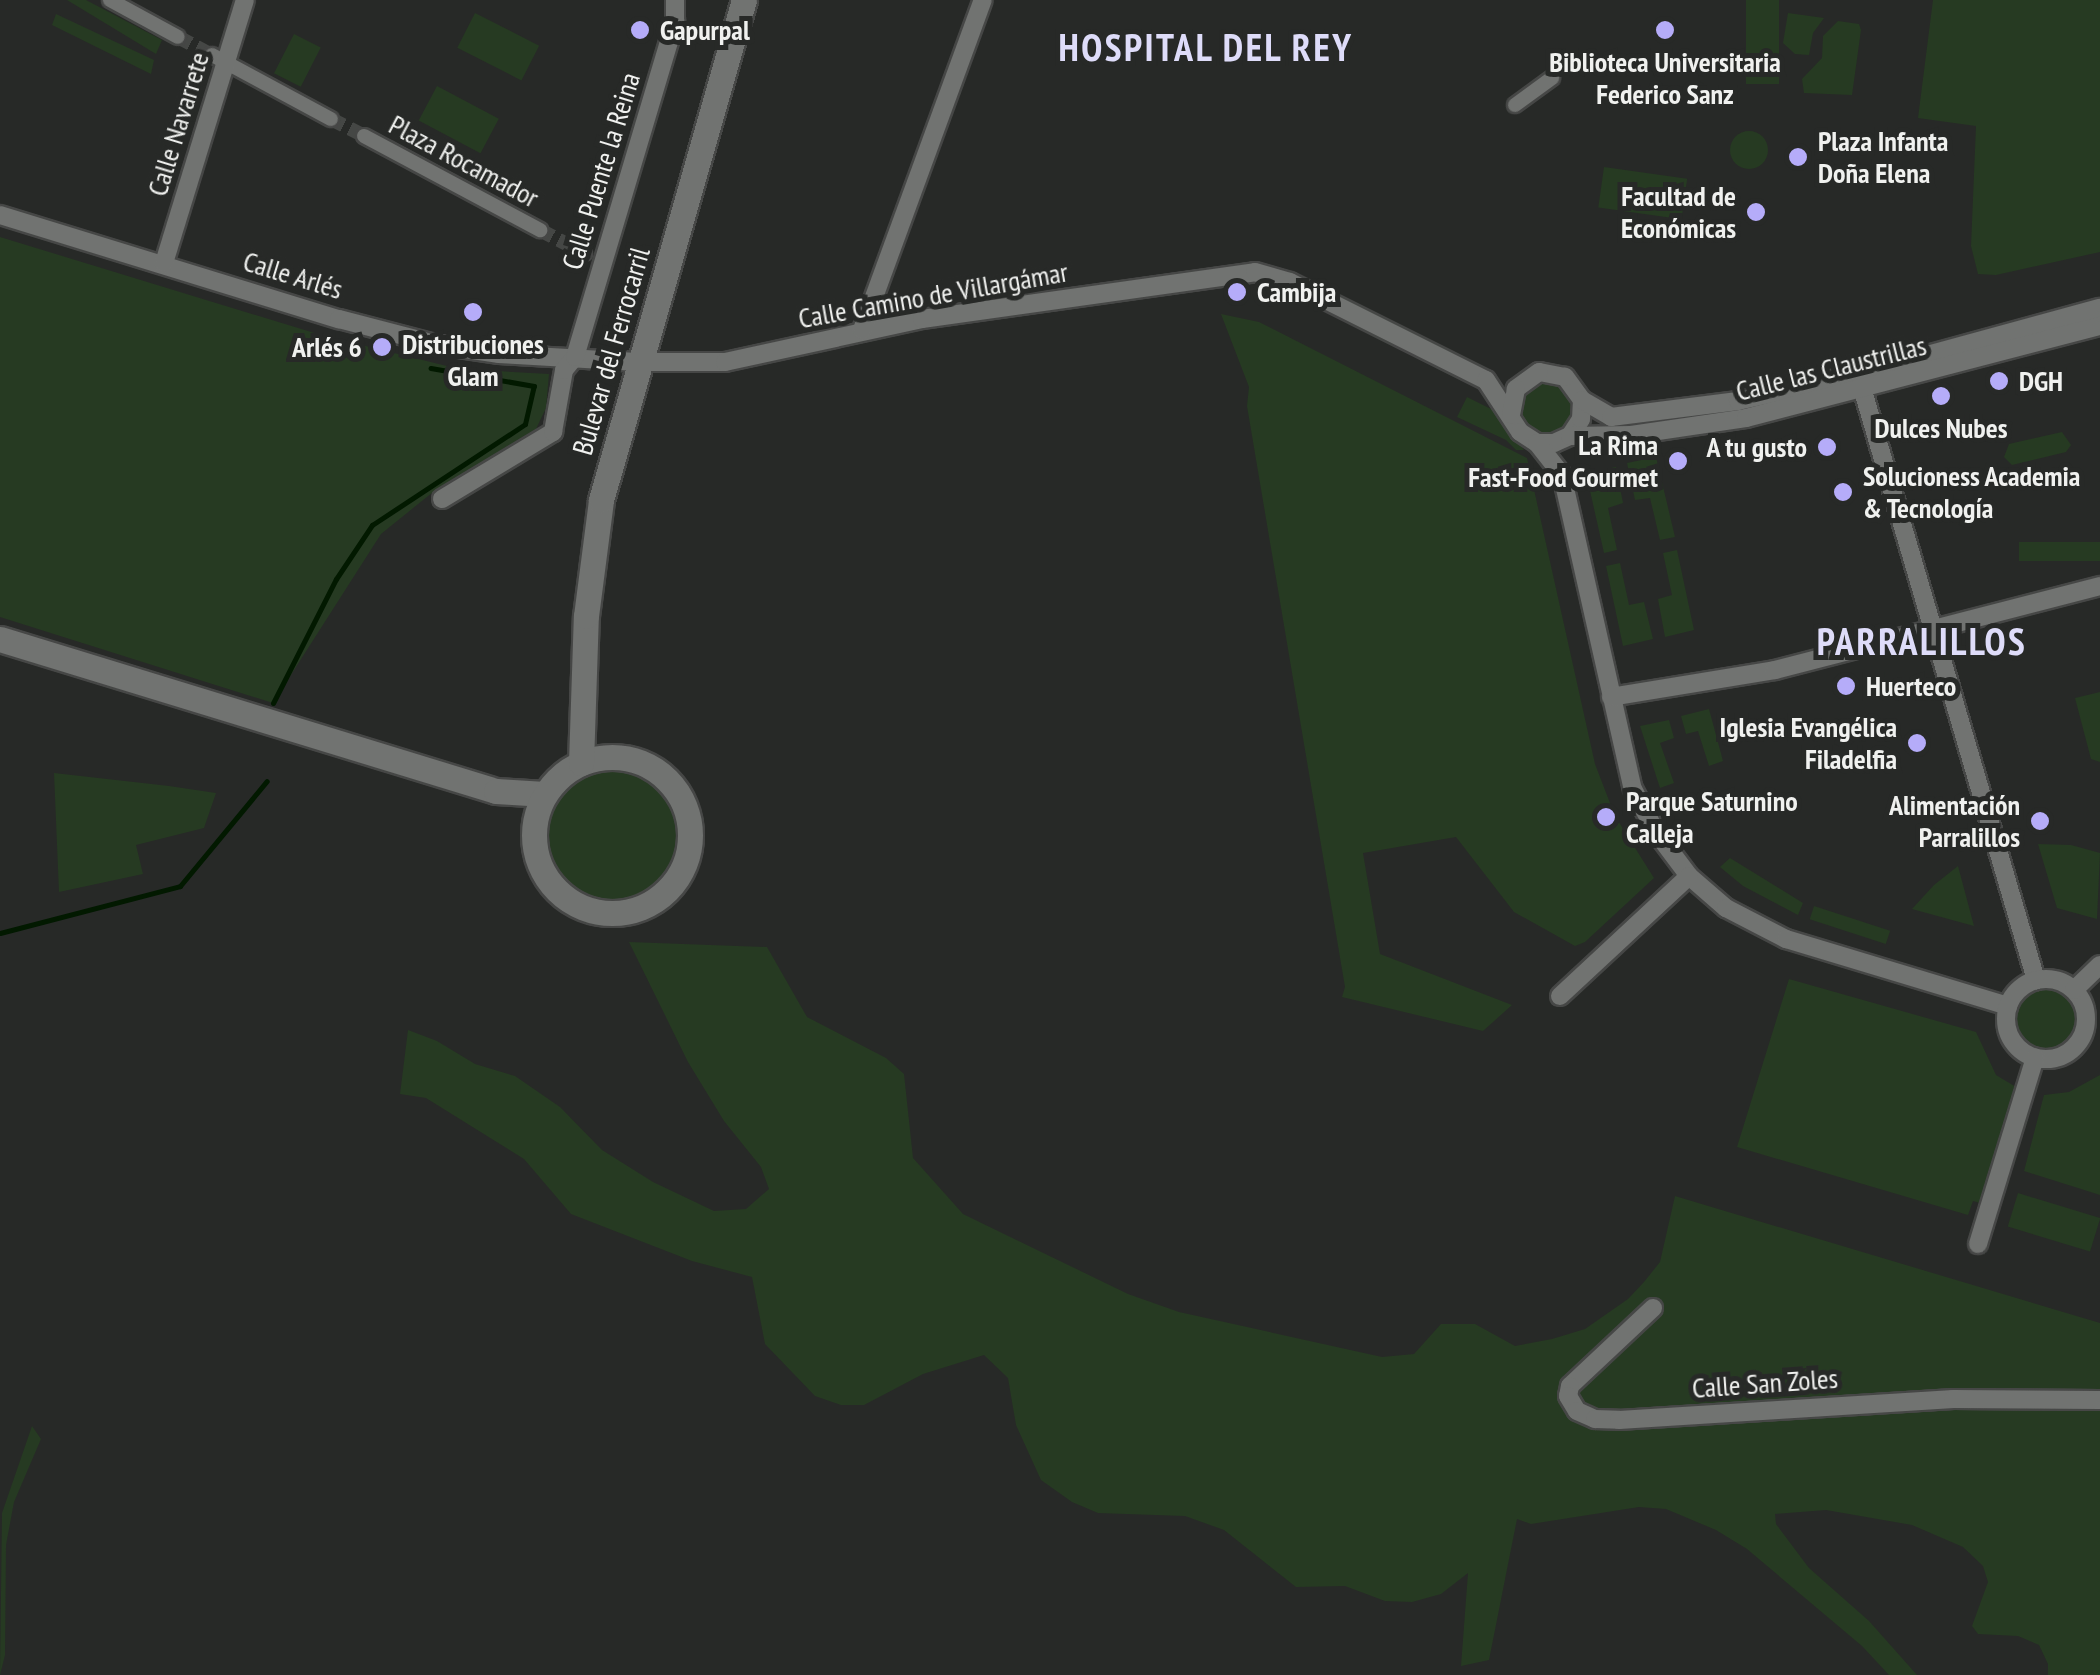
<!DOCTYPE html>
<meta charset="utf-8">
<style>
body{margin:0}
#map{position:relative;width:2100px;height:1675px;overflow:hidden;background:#272927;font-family:"PT Sans Narrow",sans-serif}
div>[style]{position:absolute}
.green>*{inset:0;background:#263a22;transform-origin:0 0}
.round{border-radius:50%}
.stream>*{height:5px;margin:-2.5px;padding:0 2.5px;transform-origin:2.5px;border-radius:2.5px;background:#021900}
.pedestrian-tunnel>*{height:14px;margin-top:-7px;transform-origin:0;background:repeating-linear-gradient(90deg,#454745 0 14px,transparent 0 21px)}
.roads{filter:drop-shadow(2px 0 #464746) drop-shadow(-2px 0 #464746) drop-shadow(0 2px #464746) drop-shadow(0 -2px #464746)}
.pedestrian>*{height:14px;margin:-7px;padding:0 7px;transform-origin:7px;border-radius:7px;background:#717371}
.minor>*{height:18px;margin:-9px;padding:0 9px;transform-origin:9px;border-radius:9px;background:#717371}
.minor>.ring{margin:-9px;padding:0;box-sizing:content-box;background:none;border:18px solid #717371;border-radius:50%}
.secondary>*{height:25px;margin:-12.5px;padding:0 12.5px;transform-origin:12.5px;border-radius:12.5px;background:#717371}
.secondary>.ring{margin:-12.5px;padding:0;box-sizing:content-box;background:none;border:25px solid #717371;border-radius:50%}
.dots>*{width:28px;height:28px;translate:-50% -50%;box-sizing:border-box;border:5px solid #272927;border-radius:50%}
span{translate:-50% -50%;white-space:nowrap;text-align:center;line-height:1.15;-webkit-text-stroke:10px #272927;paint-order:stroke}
.poi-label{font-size:28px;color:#f0f1ef;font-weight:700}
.left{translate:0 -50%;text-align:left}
.right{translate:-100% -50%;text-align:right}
.street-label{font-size:28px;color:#f0f1ef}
.district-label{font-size:38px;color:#dedcf9;font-weight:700;letter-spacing:2.5px}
</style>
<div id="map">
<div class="green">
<div style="clip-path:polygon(67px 0,86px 0,162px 40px,156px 54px)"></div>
<div style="left:1746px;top:0;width:33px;height:84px"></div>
<div style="clip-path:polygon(1933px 0,2100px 0,2100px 252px,1996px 275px,1978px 274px,1971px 246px,1976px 126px,1918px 118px)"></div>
<div style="left:475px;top:13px;width:72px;height:39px;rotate:27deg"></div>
<div style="clip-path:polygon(1788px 13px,1824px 18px,1813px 33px,1809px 55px,1795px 54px,1783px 43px)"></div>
<div style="clip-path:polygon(56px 14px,154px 60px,151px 74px,52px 25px)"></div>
<div style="clip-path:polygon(1838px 21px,1859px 24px,1861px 30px,1852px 95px,1804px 93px,1802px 79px,1822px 58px,1823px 36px)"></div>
<div style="left:294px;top:34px;width:30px;height:44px;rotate:27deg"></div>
<div style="left:437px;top:86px;width:70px;height:39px;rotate:28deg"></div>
<div class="round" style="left:1730px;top:131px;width:38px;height:38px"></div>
<div style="left:1604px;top:167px;width:84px;height:41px;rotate:8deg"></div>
<div style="clip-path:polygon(0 237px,321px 335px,459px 369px,549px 374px,546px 408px,536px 429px,438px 488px,381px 534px,273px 703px,0 617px)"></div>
<div style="clip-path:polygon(1221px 314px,1259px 322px,1527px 458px,1595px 764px,1615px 816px,1654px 878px,1585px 942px,1575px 946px,1514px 912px,1456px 837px,1363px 853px,1380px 954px,1512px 1005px,1483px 1031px,1342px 997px,1345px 987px,1247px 406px,1249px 387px)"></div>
<div class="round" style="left:1520px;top:381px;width:54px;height:54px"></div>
<div style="clip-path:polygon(1467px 397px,1497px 412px,1524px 450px,1516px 450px,1506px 440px,1457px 417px)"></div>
<div style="clip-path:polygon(2062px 432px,2071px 445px,2066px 452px,2012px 465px,2004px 457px,2009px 444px)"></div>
<div style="clip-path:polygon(1656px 457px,1675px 537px,1660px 540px,1650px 498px,1635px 500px,1627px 463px)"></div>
<div style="clip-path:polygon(1616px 467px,1623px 503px,1608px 508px,1617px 550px,1604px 553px,1586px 473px)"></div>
<div style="left:2100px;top:542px;width:19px;height:81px;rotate:90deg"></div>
<div style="clip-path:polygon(1677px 550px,1694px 630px,1665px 637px,1658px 599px,1672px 595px,1663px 553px)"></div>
<div style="clip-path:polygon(1620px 563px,1629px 605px,1644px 602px,1653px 639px,1623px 646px,1606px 566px)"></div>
<div style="clip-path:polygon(2100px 692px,2100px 762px,2091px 759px,2075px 698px)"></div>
<div style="clip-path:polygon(1709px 709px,1723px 761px,1709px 766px,1698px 731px,1686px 734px,1681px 716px)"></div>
<div style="clip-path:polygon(1669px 720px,1674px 738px,1660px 743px,1674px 783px,1660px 788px,1640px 726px)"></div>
<div class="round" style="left:540px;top:763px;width:144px;height:144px"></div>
<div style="clip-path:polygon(54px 773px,169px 786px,216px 793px,204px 828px,136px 845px,143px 874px,59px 892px)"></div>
<div style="clip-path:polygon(2038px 844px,2071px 845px,2100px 853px,2097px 919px,2057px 908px)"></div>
<div style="clip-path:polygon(1730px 858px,1803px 903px,1798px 915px,1743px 886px,1720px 867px)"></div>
<div style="clip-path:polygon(1958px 866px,1974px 926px,1912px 909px,1934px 885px)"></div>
<div style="left:1814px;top:906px;width:80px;height:14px;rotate:18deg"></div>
<div style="clip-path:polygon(629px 942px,767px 947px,807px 1017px,886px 1058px,904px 1074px,913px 1158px,963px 1214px,1128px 1294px,1179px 1312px,1382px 1357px,1414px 1354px,1441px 1324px,1475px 1324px,1515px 1346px,1552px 1339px,1585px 1329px,1628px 1299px,1644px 1282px,1660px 1262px,1675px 1196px,2100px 1323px,2100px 1675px,2048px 1675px,2048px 1664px,2039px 1645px,2018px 1636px,1978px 1634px,1972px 1626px,1988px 1582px,1983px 1566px,1963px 1547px,1912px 1525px,1826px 1510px,1775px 1514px,1776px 1524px,1809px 1568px,1869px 1621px,1917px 1675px,1889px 1675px,1862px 1646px,1747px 1549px,1716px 1530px,1666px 1509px,1639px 1507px,1531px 1524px,1517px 1519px,1489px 1660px,1461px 1666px,1468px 1573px,1441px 1594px,1412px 1602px,1385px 1601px,1345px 1586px,1296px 1587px,1224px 1530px,1185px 1516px,1098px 1513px,1072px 1502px,1041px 1480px,1016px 1425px,1008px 1378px,984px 1355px,923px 1374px,864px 1405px,841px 1405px,815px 1396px,765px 1344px,752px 1277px,692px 1261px,571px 1214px,524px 1159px,426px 1098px,400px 1094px,408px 1030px,437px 1041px,475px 1064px,515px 1076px,560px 1107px,602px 1150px,653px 1182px,714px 1211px,746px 1209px,769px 1189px,761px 1167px,724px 1121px,688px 1062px)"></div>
<div style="clip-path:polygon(1789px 979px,1976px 1032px,1996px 1075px,2016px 1087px,1980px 1203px,1973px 1201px,1968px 1215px,1737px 1147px)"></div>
<div class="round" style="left:2015px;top:989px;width:62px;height:62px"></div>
<div style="clip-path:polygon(2100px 1075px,2100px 1195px,2024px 1171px,2044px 1095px,2069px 1092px)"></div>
<div style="left:2018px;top:1193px;width:86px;height:35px;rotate:17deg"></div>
<div style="clip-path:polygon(32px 1426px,41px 1439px,14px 1502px,6px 1545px,5px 1655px,0 1675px,2px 1513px)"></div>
</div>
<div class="stream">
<div style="left:273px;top:703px;width:139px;rotate:-63.1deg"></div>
<div style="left:336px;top:579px;width:65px;rotate:-56.3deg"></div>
<div style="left:372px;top:525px;width:183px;rotate:-33.4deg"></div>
<div style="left:525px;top:424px;width:39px;rotate:-77deg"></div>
<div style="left:534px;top:386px;width:105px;rotate:-170.1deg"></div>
<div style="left:0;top:933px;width:186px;rotate:-14.6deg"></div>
<div style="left:180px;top:886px;width:136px;rotate:-50.4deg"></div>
</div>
<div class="pedestrian-tunnel">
<div style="left:178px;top:37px;width:38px;rotate:28deg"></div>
<div style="left:331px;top:119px;width:37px;rotate:27deg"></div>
<div style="left:540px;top:230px;width:43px;rotate:27.8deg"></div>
</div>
<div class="roads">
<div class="pedestrian">
<div style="left:110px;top:0;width:77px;rotate:28.6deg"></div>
<div style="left:212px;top:55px;width:135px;rotate:28.3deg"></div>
<div style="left:1515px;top:105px;width:46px;rotate:-36.1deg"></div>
<div style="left:364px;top:136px;width:200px;rotate:28.1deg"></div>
<div style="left:578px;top:250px;width:7px;rotate:27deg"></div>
</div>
<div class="minor">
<div style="left:0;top:215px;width:355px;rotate:17.1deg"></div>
<div style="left:339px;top:319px;width:103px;rotate:14.6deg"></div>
<div style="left:439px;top:345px;width:61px;rotate:8.5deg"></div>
<div style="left:499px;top:354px;width:138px;rotate:3.3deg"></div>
<div style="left:637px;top:362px;width:88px"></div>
<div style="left:725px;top:362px;width:202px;rotate:-12.3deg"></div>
<div style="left:922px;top:319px;width:336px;rotate:-8deg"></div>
<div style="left:1255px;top:272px;width:36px;rotate:16deg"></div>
<div style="left:1290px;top:282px;width:219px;rotate:26.6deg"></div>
<div style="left:1486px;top:380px;width:62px;rotate:56.8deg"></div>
<div style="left:1520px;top:432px;width:20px;rotate:33deg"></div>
<div style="left:1537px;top:443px;width:17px"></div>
<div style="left:1554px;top:443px;width:17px;rotate:-24deg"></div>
<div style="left:1570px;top:436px;width:20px;rotate:-57deg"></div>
<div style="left:1581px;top:419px;width:19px;rotate:-87deg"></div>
<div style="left:1582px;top:400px;width:29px;rotate:-126deg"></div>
<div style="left:1565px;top:377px;width:26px;rotate:-169deg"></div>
<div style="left:1539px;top:372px;width:29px;rotate:144deg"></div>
<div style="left:1516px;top:389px;width:26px;rotate:101deg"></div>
<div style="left:164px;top:263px;width:275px;rotate:-72.9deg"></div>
<div style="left:862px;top:330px;width:351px;rotate:-69.9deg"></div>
<div style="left:1858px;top:374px;width:632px;rotate:73.63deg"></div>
<div style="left:1582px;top:400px;width:34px;rotate:30deg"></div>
<div style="left:1611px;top:417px;width:128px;rotate:-7.2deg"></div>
<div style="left:1738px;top:401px;width:123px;rotate:-12.7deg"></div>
<div style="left:1858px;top:374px;width:251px;rotate:-15.3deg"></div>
<div style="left:1570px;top:436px;width:61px;rotate:-0.9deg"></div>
<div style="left:1631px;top:435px;width:116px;rotate:-8.4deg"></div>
<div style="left:1746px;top:418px;width:366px;rotate:-14.6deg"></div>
<div style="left:1537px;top:443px;width:41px;rotate:52deg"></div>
<div style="left:1562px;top:475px;width:322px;rotate:77.3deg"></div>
<div style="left:1633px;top:789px;width:49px;rotate:61.9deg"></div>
<div style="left:1656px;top:832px;width:55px;rotate:53.1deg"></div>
<div style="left:1689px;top:876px;width:49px;rotate:40.9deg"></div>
<div style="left:1726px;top:908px;width:68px;rotate:27.3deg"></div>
<div style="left:1786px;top:939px;width:232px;rotate:16.8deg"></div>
<div style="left:442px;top:499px;width:130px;rotate:-31.1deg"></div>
<div style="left:553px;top:432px;width:63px;rotate:-79.9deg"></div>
<div style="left:564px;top:370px;width:17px;rotate:-50deg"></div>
<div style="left:575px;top:357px;width:351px;rotate:-73.4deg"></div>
<div style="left:675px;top:21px;width:21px;rotate:-90deg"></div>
<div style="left:1611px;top:697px;width:166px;rotate:-9.3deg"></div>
<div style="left:1775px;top:670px;width:336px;rotate:-14.5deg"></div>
<div class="ring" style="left:2006px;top:979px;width:62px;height:62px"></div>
<div style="left:2074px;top:990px;width:36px;rotate:-44deg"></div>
<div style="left:1560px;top:996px;width:176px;rotate:-42.9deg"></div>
<div style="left:1978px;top:1244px;width:195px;rotate:-73deg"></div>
<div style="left:1653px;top:1308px;width:114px;rotate:136.8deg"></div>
<div style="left:1570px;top:1386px;width:10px;rotate:101deg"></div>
<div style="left:1568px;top:1396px;width:17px;rotate:59deg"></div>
<div style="left:1577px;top:1411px;width:20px;rotate:24deg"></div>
<div style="left:1595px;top:1419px;width:24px;rotate:2deg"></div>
<div style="left:1619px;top:1420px;width:335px;rotate:-3.6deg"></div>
<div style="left:1953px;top:1399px;width:147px;rotate:0.4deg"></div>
</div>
<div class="secondary">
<div style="left:0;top:639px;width:519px;rotate:17.04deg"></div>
<div style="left:496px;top:791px;width:49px;rotate:3.5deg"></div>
<div class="ring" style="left:534px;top:757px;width:131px;height:131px"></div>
<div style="left:581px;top:763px;width:147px;rotate:-88.1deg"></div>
<div style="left:586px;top:616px;width:117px;rotate:-82.6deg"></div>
<div style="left:601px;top:500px;width:520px;rotate:-74.04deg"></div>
</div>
</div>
<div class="dots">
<div style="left:640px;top:30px;background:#b5acf9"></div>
<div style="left:1665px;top:30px;background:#b5acf9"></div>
<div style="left:1798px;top:157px;background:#b5acf9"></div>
<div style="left:1756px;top:212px;background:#b5acf9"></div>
<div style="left:1237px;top:292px;background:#b5acf9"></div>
<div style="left:473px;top:312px;background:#b5acf9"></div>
<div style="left:382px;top:347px;background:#b5acf9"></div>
<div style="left:1999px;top:381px;background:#b5acf9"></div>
<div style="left:1941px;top:396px;background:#b5acf9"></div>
<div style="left:1827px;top:447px;background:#b5acf9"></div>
<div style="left:1678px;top:461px;background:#b5acf9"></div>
<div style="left:1843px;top:492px;background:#b5acf9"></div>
<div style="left:1846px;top:686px;background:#b5acf9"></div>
<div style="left:1917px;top:743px;background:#b5acf9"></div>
<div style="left:1606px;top:817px;background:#b5acf9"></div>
<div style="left:2040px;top:821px;background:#b5acf9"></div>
</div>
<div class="poi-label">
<span class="left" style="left:660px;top:30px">Gapurpal</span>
<span style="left:1665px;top:78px">Biblioteca Universitaria<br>Federico Sanz</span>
<span class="left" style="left:1818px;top:157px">Plaza Infanta<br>Doña Elena</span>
<span class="right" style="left:1736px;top:212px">Facultad de<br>Económicas</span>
<span class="left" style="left:1257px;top:292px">Cambija</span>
<span style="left:473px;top:360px">Distribuciones<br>Glam</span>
<span class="right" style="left:362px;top:347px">Arlés 6</span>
<span class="left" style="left:2019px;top:381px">DGH</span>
<span style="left:1941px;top:428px">Dulces Nubes</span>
<span class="right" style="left:1658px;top:461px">La Rima<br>Fast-Food Gourmet</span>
<span class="right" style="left:1807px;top:447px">A tu gusto</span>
<span class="left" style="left:1863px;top:492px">Solucioness Academia<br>&amp; Tecnología</span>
<span class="left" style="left:1866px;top:686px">Huerteco</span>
<span class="right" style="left:1897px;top:743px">Iglesia Evangélica<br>Filadelfia</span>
<span class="left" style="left:1626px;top:817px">Parque Saturnino<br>Calleja</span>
<span class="right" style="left:2020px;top:821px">Alimentación<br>Parralillos</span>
</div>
<div class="street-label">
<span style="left:178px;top:124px;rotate:-73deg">Calle Navarrete</span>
<span style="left:464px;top:161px;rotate:28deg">Plaza Rocamador</span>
<span style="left:601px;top:171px;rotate:-73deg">Calle Puente la Reina</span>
<span style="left:293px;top:275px;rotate:17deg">Calle Arlés</span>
<span style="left:933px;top:295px;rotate:-10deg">Calle Camino de Villargámar</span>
<span style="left:611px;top:351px;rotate:-74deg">Bulevar del Ferrocarril</span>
<span style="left:1831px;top:368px;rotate:-14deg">Calle las Claustrillas</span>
<span style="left:1765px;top:1383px;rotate:-4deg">Calle San Zoles</span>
</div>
<div class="district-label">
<span style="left:1206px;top:47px">HOSPITAL DEL REY</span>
<span style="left:1922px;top:641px">PARRALILLOS</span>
</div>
</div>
